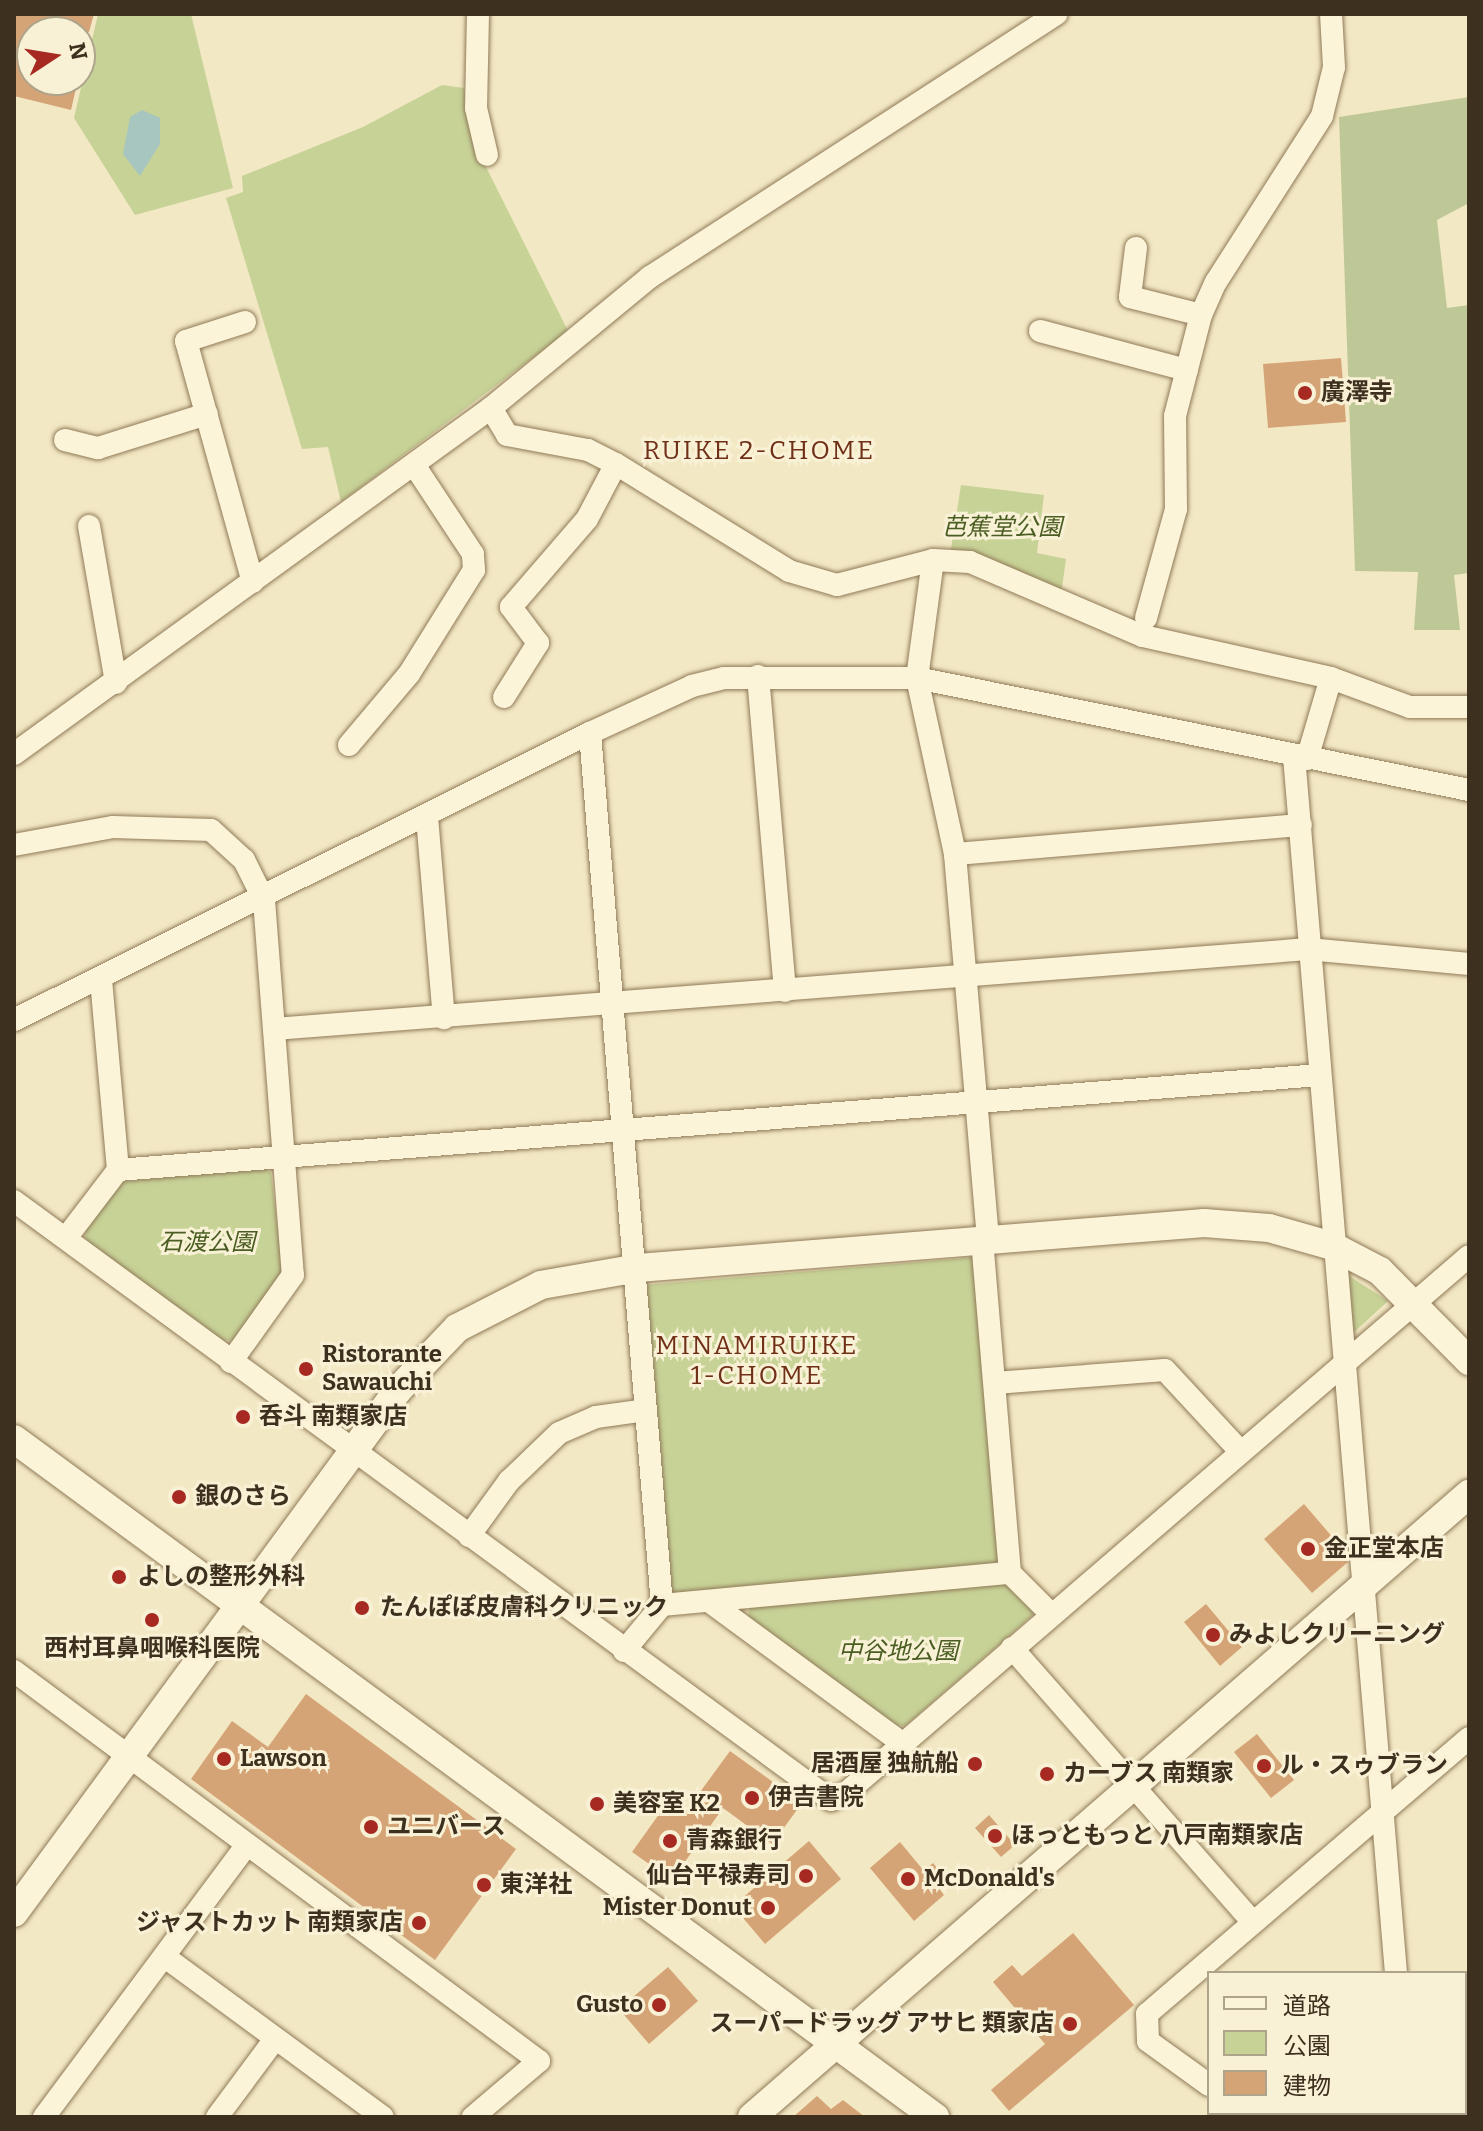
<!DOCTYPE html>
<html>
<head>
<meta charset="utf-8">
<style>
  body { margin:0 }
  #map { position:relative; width:1483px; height:2131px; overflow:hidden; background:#f3e8c4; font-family:Bitter,"Noto Sans JP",serif }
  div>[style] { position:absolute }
  .green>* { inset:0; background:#c7d297 }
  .cemetery>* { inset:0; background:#bec796 }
  .water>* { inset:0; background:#a7c6bf }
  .building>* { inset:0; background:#d5a476 }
  .roads { filter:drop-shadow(0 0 2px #907a58) drop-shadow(0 0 2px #907a58) }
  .minor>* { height:22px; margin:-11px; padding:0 11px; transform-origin:11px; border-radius:11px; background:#fcf4d9 }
  .tertiary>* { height:28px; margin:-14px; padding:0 14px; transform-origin:14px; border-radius:14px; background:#fcf4d9 }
  .dots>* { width:22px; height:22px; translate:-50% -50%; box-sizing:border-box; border:4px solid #f9f1d5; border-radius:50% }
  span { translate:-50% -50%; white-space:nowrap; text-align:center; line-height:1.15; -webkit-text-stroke:6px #f9f1d5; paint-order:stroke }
  .poi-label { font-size:24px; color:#3e301e; font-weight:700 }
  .left { translate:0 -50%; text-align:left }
  .right { translate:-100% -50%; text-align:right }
  .park-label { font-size:24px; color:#4a5d22; font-style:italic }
  .neighbourhood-label { font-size:26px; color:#703018; letter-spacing:2px }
  .frame { position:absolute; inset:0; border:16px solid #3e301e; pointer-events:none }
  .legend { position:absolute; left:1207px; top:1971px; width:260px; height:144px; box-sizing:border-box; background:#f9f1d5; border:2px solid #aea48c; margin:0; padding:10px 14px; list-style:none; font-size:24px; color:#3e301e }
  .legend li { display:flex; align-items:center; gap:16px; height:40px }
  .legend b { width:40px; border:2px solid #aea48c }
  .north { position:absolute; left:16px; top:16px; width:80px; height:80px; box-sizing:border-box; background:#f9f1d5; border:2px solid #aea48c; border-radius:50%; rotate:78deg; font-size:22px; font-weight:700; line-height:32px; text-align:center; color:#3e301e }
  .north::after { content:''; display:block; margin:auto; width:28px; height:36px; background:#a62922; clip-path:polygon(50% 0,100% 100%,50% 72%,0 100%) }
</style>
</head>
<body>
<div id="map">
  <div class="green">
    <div style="clip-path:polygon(98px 14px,191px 14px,233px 188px,135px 215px,74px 118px)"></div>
    <div style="clip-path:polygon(442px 85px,464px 88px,477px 149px,568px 331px,341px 502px,328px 447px,302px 449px,226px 198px,243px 192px,242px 176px,363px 127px)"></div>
    <div style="clip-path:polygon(961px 485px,1044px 495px,1037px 553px,1066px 559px,1061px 595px,950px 555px)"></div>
    <div style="clip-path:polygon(263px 1167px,271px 1173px,283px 1272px,234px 1340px,223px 1341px,86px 1240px,85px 1230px,121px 1182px)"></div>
    <div style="clip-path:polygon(978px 1257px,1001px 1568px,669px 1597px,645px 1285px)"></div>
    <div style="clip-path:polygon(1346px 1274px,1388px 1301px,1350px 1336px)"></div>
    <div style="clip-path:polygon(1007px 1583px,1034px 1607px,1032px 1616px,905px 1726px,894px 1725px,748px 1616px,750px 1604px)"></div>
  </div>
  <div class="cemetery">
    <div style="clip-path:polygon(1469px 97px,1469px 203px,1437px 220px,1447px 308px,1469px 305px,1469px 573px,1454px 575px,1460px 630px,1414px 630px,1418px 572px,1355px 571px,1339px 117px)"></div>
  </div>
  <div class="water">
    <div style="clip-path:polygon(142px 110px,160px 118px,160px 144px,140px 176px,123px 154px,130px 117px)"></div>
  </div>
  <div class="building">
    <div style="clip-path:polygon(14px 14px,94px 14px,89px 32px,32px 32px,32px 80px,78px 80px,71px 110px,14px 96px)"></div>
    <div style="clip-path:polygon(1341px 358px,1346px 422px,1268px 428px,1263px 364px)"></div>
    <div style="clip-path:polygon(1304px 1504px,1347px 1554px,1348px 1562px,1312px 1593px,1264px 1539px)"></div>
    <div style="clip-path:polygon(1206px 1604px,1242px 1647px,1220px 1666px,1184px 1622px)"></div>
    <div style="clip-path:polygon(306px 1694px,516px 1849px,435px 1960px,191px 1779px,232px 1721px,268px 1747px)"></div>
    <div style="clip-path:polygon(1257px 1734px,1294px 1780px,1271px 1798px,1234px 1752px)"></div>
    <div style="clip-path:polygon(730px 1751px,802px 1803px,772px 1844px,723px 1808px,672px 1880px,632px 1852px,667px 1803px,684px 1814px)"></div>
    <div style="clip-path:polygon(989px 1815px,1015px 1845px,1001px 1857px,975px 1828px)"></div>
    <div style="clip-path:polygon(809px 1841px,841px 1879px,765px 1944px,733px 1906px)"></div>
    <div style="clip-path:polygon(900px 1842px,924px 1871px,933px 1863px,943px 1875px,934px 1882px,944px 1895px,914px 1921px,870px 1868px)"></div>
    <div style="clip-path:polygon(1073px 1933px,1134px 2005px,1009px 2111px,991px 2090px,1045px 2044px,993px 1982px,1012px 1965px,1022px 1976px)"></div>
    <div style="clip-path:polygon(668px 1967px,698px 2001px,649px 2044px,619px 2009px)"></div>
    <div style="clip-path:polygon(817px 2096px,831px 2109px,843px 2100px,865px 2117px,793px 2117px)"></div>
  </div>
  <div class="roads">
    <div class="minor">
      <div style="left:478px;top:14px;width:94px;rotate:91.2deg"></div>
      <div style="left:476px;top:108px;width:48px;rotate:76.8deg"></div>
      <div style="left:1136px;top:248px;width:49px;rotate:97deg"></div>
      <div style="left:1130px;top:297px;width:73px;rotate:14.2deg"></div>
      <div style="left:245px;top:322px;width:62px;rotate:162.1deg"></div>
      <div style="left:186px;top:341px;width:250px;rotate:74.5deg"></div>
      <div style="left:1040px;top:331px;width:152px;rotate:14.9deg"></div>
      <div style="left:491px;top:408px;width:31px;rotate:59deg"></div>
      <div style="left:507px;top:435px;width:82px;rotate:10.5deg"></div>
      <div style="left:588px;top:450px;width:31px;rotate:27deg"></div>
      <div style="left:616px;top:464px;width:203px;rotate:31.7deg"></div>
      <div style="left:789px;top:571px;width:50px;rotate:16.3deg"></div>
      <div style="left:837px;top:585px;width:99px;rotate:-14.6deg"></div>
      <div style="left:933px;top:560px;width:37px;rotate:3deg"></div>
      <div style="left:970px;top:562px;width:188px;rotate:23.2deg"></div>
      <div style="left:1143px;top:636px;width:193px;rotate:12.6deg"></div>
      <div style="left:1331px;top:678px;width:84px;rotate:20.2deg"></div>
      <div style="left:1410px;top:707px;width:59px"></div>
      <div style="left:65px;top:440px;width:34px;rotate:14deg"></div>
      <div style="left:98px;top:448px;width:114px;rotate:-17.3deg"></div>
      <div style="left:89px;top:526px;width:159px;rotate:80.2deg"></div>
      <div style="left:933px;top:560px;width:119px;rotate:97.7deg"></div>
      <div style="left:917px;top:678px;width:180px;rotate:77.8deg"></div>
      <div style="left:955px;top:854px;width:386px;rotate:85.1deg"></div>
      <div style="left:1146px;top:618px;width:113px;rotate:-74.6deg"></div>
      <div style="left:1176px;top:509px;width:93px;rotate:-90.6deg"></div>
      <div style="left:1175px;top:416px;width:104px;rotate:-75.6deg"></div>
      <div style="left:1201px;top:315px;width:36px;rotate:-66deg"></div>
      <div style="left:1216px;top:282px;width:197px;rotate:-57.4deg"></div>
      <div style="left:1322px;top:116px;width:50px;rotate:-76.2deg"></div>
      <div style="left:1334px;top:67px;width:53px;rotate:-93.2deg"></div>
      <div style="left:758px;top:676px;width:316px;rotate:85.1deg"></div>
      <div style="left:504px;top:697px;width:64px;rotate:-57.8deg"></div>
      <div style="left:538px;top:643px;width:45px;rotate:-126.9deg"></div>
      <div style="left:511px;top:607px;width:116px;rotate:-49.2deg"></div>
      <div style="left:587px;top:519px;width:62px;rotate:-62.2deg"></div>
      <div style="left:590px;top:733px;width:875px;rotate:85.28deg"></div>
      <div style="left:662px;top:1605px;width:349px;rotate:-5.3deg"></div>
      <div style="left:1010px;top:1573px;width:334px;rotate:-94.8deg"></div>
      <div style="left:349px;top:745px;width:93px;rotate:-49.8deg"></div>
      <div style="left:409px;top:674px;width:123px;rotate:-58deg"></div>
      <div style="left:474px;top:570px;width:16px;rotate:-94deg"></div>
      <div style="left:473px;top:554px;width:107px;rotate:-123.5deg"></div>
      <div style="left:14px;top:754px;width:589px;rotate:-35.96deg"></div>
      <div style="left:491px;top:408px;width:206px;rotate:-39.5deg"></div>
      <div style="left:650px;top:277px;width:484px;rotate:-32.9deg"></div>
      <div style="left:1294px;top:756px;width:1221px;rotate:85.21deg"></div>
      <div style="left:1307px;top:759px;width:84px;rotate:-73.5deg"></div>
      <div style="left:427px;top:817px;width:202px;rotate:85.2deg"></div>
      <div style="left:14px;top:845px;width:101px;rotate:-10.3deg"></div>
      <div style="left:113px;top:827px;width:98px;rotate:1.8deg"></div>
      <div style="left:211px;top:830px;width:45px;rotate:42.3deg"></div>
      <div style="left:244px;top:860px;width:45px;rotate:63.4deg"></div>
      <div style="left:264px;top:900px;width:376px;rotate:85.6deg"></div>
      <div style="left:293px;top:1275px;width:107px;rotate:125.5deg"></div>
      <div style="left:955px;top:854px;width:347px;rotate:-4.8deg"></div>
      <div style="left:14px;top:1020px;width:644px;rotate:-26.49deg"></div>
      <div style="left:590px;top:733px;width:112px;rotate:-24.7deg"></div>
      <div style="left:692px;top:686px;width:33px;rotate:-14deg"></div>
      <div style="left:724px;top:678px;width:193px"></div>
      <div style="left:917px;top:678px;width:563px;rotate:11.47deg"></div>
      <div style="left:274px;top:1029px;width:1037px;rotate:-4.42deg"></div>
      <div style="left:1308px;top:949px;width:162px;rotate:5.3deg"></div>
      <div style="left:118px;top:1170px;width:1205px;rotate:-4.52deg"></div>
      <div style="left:14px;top:1201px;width:1013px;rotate:36.25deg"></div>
      <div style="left:831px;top:1800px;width:17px;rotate:-25deg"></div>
      <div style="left:846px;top:1793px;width:822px;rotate:-40.76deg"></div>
      <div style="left:66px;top:1238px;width:86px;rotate:-52.6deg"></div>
      <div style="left:118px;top:1170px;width:190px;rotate:-95.1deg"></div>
      <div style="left:995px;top:1383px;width:170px;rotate:-4.4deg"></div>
      <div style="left:1165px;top:1370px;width:109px;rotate:47.2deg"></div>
      <div style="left:469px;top:1536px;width:68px;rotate:-54deg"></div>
      <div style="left:509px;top:1481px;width:69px;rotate:-43.8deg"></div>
      <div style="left:559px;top:1433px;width:40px;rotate:-23.4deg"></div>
      <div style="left:596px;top:1417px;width:50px;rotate:-8deg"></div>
      <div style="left:1010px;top:1573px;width:58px;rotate:45deg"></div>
      <div style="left:710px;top:1602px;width:240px;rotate:36.3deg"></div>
      <div style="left:1012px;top:1648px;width:365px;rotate:48.7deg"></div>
      <div style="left:624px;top:1651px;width:60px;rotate:-50.4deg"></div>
      <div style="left:14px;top:1671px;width:654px;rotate:36.61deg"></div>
      <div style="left:539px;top:2061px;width:87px;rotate:139.7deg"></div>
      <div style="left:165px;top:1957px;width:270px;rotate:36.3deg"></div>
      <div style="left:1465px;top:2024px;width:4px;rotate:-14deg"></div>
      <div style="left:1209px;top:2085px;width:75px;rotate:-144.2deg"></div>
      <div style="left:1148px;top:2041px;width:27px;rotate:-92deg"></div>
      <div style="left:1147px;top:2014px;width:424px;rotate:-40.6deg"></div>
      <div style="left:1247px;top:2113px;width:6px;rotate:39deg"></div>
      <div style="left:1408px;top:2113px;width:4px;rotate:90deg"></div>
      <div style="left:44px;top:2117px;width:339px;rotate:-53.3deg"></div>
      <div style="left:217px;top:2117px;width:97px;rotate:-53.4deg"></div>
    </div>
    <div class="tertiary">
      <div style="left:14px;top:1439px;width:1144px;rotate:36.36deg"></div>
      <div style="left:14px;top:1913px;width:649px;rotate:-53.71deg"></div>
      <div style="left:398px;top:1390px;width:86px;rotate:-46.4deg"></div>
      <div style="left:457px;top:1328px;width:94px;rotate:-27.1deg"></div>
      <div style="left:541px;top:1285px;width:98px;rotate:-9.9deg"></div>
      <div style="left:638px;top:1268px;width:568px;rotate:-4.55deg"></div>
      <div style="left:1204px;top:1223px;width:65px;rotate:4.4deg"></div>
      <div style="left:1269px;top:1228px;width:66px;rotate:15.9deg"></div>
      <div style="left:1332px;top:1246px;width:54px;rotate:27.5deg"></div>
      <div style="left:1380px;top:1271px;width:127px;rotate:45.3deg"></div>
      <div style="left:752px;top:2117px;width:950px;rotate:-40.99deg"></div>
    </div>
  </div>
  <div class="dots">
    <div style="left:1305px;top:393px;background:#a62922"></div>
    <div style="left:306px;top:1369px;background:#a62922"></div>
    <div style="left:243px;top:1417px;background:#a62922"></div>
    <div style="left:179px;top:1497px;background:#a62922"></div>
    <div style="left:1308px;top:1549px;background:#a62922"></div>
    <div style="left:119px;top:1577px;background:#a62922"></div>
    <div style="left:362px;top:1608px;background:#a62922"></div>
    <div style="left:152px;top:1620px;background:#a62922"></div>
    <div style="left:1213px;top:1635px;background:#a62922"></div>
    <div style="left:224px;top:1759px;background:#a62922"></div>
    <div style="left:975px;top:1764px;background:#a62922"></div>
    <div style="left:1264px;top:1766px;background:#a62922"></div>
    <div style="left:1047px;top:1774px;background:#a62922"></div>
    <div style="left:752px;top:1798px;background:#a62922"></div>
    <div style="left:597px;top:1804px;background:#a62922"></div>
    <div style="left:371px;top:1827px;background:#a62922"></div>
    <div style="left:995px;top:1836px;background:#a62922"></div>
    <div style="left:670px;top:1841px;background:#a62922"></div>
    <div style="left:806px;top:1876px;background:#a62922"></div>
    <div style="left:908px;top:1879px;background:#a62922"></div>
    <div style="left:484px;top:1885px;background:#a62922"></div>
    <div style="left:768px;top:1908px;background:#a62922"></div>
    <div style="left:419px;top:1923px;background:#a62922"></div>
    <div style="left:659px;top:2005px;background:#a62922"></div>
    <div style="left:1070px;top:2024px;background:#a62922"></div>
  </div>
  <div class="poi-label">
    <span class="left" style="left:1321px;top:393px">廣澤寺</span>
    <span class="left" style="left:322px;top:1369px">Ristorante<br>Sawauchi</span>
    <span class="left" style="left:259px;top:1417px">呑斗 南類家店</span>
    <span class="left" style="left:195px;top:1497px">銀のさら</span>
    <span class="left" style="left:1324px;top:1549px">金正堂本店</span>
    <span class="left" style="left:137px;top:1577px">よしの整形外科</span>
    <span class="left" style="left:380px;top:1608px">たんぽぽ皮膚科クリニック</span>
    <span class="left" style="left:1229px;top:1635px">みよしクリーニング</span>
    <span style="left:152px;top:1649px">西村耳鼻咽喉科医院</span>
    <span class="left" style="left:240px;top:1759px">Lawson</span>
    <span class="right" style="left:959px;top:1764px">居酒屋 独航船</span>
    <span class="left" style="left:1280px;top:1766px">ル・スゥブラン</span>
    <span class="left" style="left:1063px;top:1774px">カーブス 南類家</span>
    <span class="left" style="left:768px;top:1798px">伊吉書院</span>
    <span class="left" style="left:613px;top:1804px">美容室 K2</span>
    <span class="left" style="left:387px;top:1827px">ユニバース</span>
    <span class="left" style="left:1011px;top:1836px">ほっともっと 八戸南類家店</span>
    <span class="left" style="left:686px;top:1841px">青森銀行</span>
    <span class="right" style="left:790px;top:1876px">仙台平禄寿司</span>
    <span class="left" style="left:924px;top:1879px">McDonald's</span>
    <span class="left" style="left:500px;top:1885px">東洋社</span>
    <span class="right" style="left:752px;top:1908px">Mister Donut</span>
    <span class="right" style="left:403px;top:1923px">ジャストカット 南類家店</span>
    <span class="right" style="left:643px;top:2005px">Gusto</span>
    <span class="right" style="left:1054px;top:2024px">スーパードラッグ アサヒ 類家店</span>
  </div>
  <div class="park-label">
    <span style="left:1002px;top:528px">芭蕉堂公園</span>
    <span style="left:207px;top:1243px">石渡公園</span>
    <span style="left:898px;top:1652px">中谷地公園</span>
  </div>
  <div class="neighbourhood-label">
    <span style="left:759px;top:451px">RUIKE 2-CHOME</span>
    <span style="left:757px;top:1361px">MINAMIRUIKE<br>1-CHOME</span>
  </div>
  <div class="frame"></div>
  <ul class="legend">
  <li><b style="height:10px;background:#fcf4d9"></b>道路</li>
  <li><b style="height:22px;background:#c7d297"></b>公園</li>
  <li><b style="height:22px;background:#d5a476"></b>建物</li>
  </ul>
  <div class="north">N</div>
</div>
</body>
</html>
